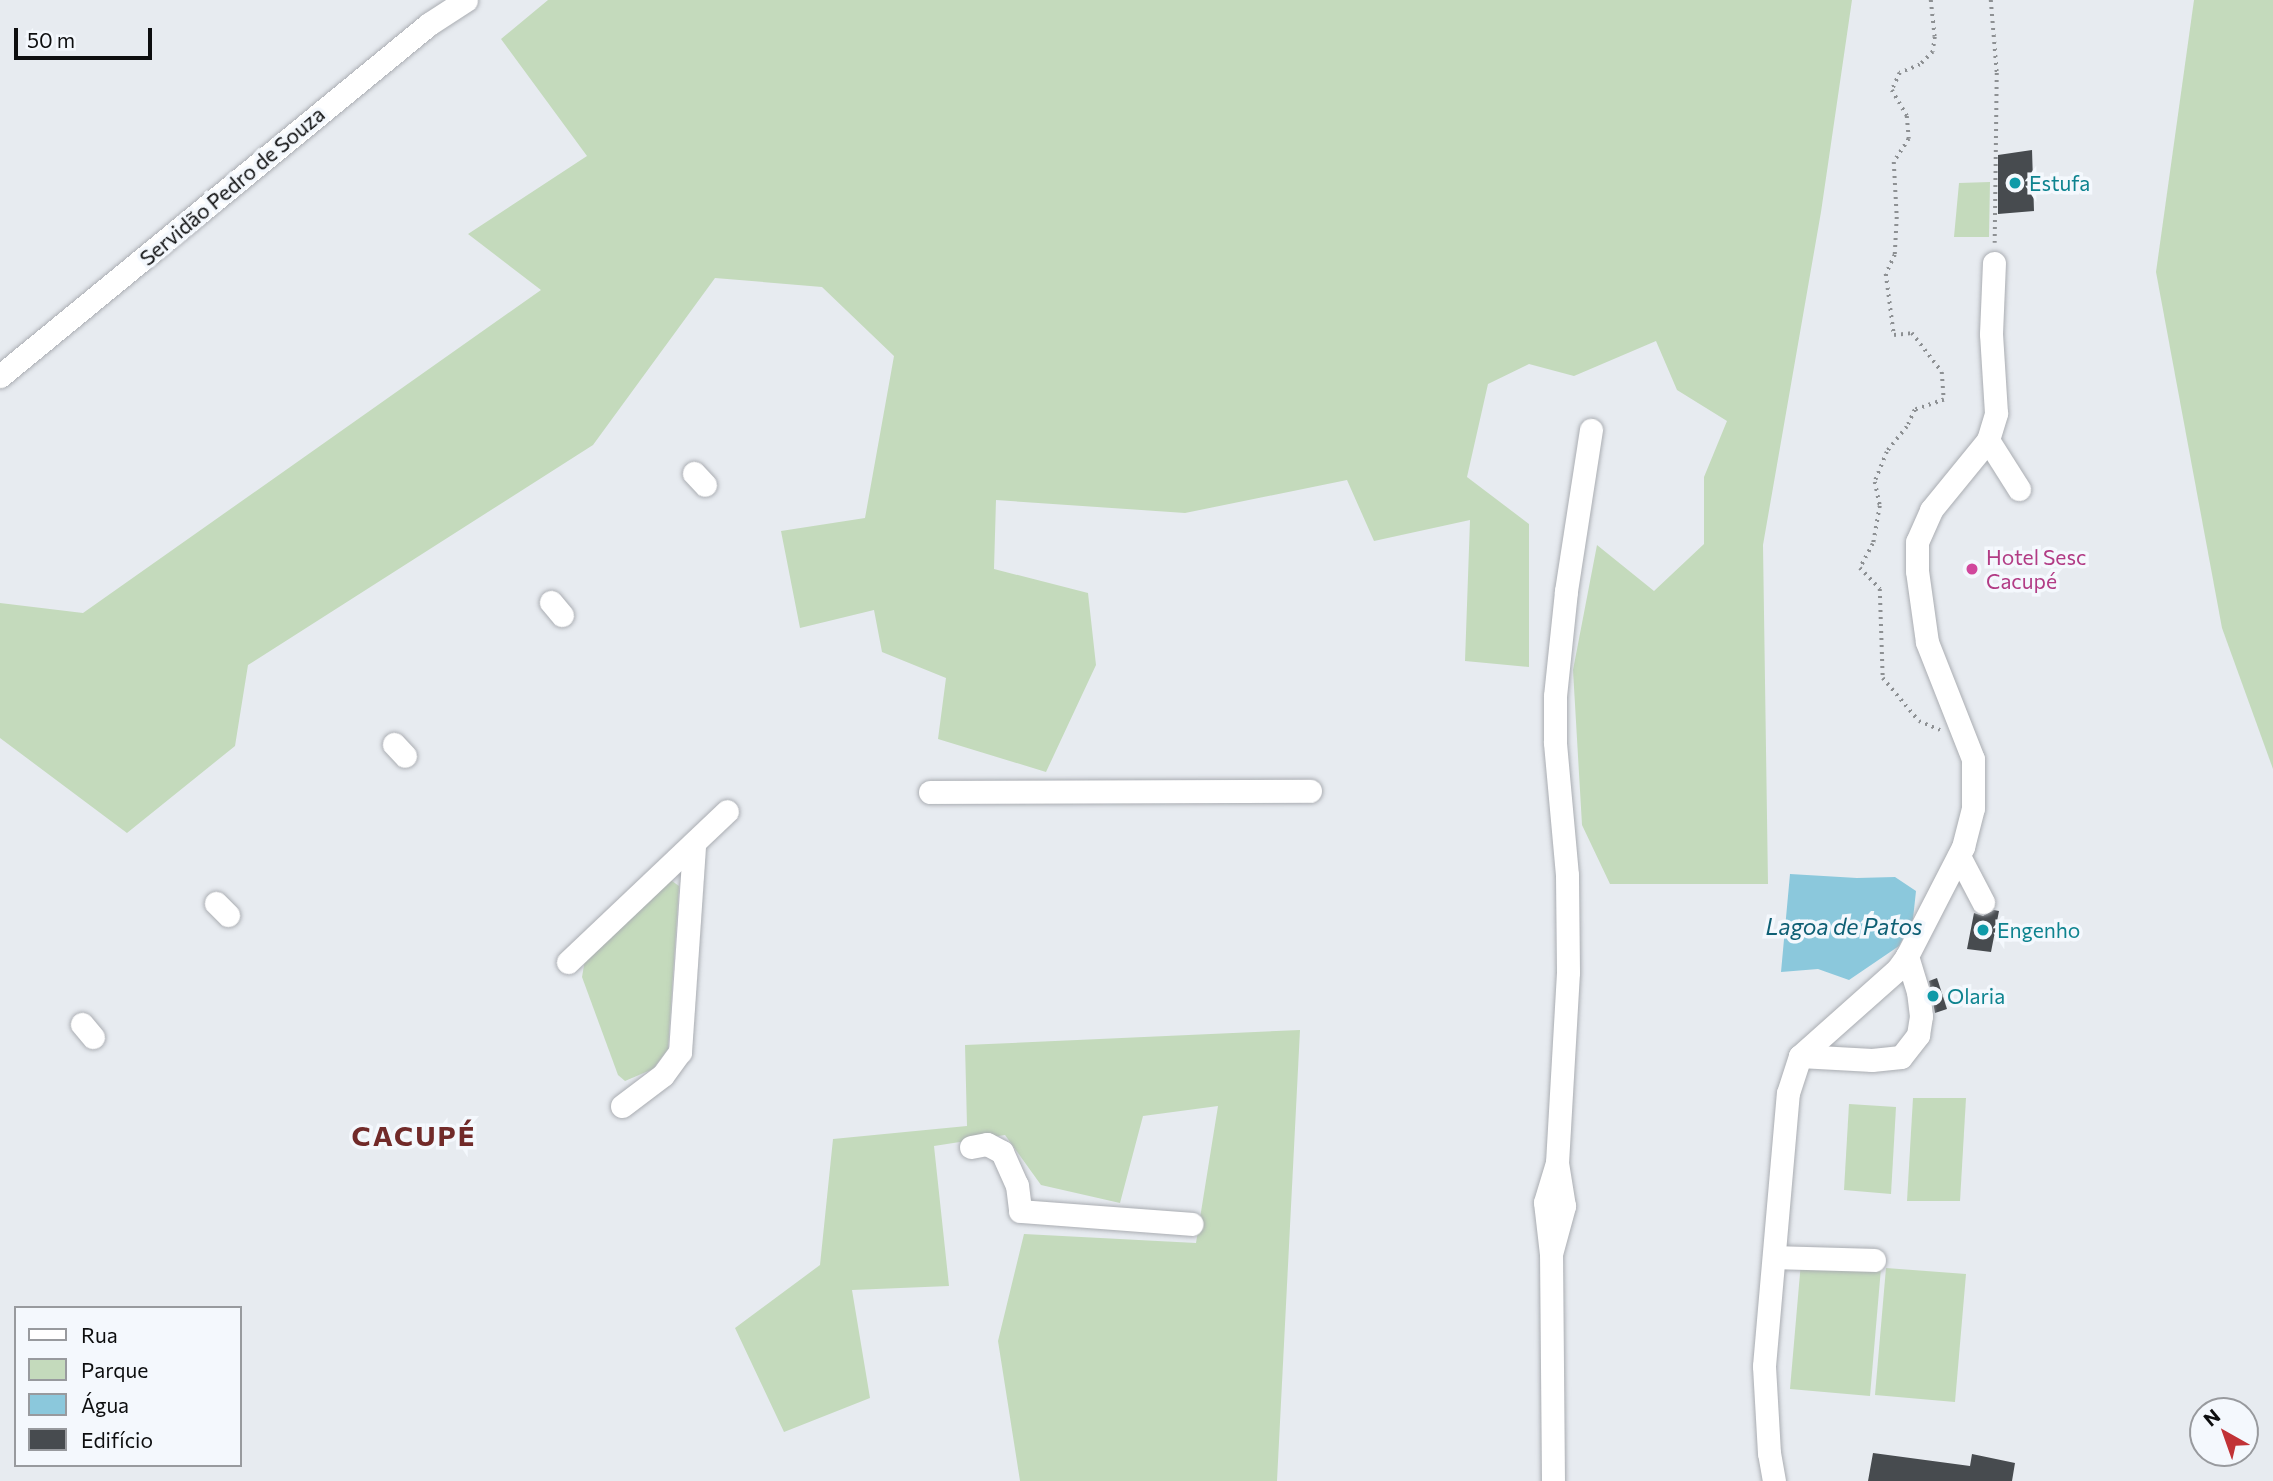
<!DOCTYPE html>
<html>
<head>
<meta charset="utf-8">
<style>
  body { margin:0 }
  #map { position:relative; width:2273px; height:1481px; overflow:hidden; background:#e7ebf0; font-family:Commissioner,sans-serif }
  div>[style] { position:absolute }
  .green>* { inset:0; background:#c4dabc }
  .water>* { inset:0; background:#8bc8dc }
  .building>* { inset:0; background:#474b4f }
  .path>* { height:3.5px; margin-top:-1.75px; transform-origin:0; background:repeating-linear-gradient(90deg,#8d9093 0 2px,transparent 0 7px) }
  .roads { filter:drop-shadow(0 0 2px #aaadb2) drop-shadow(0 0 2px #aaadb2) }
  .minor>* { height:23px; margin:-11.5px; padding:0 11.5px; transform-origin:11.5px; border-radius:11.5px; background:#fff }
  .dots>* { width:19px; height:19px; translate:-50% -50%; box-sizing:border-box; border:4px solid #f4f8fd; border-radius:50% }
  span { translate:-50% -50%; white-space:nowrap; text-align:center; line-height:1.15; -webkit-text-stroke:7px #f4f8fd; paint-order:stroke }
  .culture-label { font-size:21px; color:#0d838f }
  .left { translate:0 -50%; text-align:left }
  .street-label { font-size:21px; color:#0d0e0f }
  .hotel-label { font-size:21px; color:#b23c85 }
  .water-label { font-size:23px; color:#0e5f74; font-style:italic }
  .district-label { font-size:28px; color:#712a29; font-weight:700; letter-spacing:2px }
  .legend { position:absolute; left:14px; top:1306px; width:228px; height:161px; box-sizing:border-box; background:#f4f8fd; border:2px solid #989a9e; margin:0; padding:9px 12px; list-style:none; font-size:21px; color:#0d0e0f }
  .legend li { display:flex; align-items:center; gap:14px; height:35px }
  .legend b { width:35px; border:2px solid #989a9e }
  .north { position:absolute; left:2189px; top:1397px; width:70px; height:70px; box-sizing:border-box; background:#f4f8fd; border:2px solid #989a9e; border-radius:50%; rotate:320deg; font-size:19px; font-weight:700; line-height:28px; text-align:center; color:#0d0e0f }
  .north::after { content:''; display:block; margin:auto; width:24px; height:32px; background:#c13236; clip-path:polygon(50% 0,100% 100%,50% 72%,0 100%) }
  .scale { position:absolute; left:14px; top:28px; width:138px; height:32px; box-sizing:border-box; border:4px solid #0d0e0f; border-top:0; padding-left:9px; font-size:21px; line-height:24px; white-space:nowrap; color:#0d0e0f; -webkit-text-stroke:5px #f4f8fd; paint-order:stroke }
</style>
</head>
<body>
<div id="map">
  <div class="green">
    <div style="clip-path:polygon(548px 0,1852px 0,1821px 212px,1763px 545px,1768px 884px,1610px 884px,1582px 825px,1573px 670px,1597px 545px,1654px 591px,1704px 544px,1704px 477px,1727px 421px,1677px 390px,1656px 341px,1574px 376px,1529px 364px,1488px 384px,1467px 477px,1529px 524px,1529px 667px,1465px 661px,1470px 520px,1374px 541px,1347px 480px,1185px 513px,996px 500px,994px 569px,1088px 593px,1096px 665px,1046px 772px,938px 739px,946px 678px,882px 652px,874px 610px,800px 628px,781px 531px,865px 518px,894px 356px,822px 287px,715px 278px,593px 445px,248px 665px,235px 746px,127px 833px,0 738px,0 603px,83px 613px,541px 290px,468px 234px,587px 156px,501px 39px)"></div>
    <div style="clip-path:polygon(2194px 0,2273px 0,2273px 769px,2222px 628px,2156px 272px)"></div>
    <div style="clip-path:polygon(1990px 182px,1989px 237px,1954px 237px,1959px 183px)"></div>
    <div style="clip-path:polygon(665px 881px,672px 881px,679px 886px,668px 1049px,653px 1069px,625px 1081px,618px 1075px,582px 977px,586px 954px)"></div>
    <div style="clip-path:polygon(1300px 1030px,1277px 1481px,1020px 1481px,998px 1341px,1024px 1234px,1196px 1243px,1218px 1106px,1143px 1116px,1120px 1203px,1041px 1185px,1005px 1135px,934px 1146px,949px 1286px,852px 1290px,870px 1398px,784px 1432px,735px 1328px,820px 1265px,833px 1139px,967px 1126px,965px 1045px)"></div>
    <div style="clip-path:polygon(1913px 1098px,1966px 1098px,1960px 1201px,1907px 1201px)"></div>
    <div style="clip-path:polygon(1849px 1104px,1896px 1107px,1891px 1194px,1844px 1190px)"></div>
    <div style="clip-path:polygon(1801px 1262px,1881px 1268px,1870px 1396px,1790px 1389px)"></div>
    <div style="clip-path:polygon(1886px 1268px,1966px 1274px,1955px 1402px,1875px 1395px)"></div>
  </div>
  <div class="water">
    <div style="clip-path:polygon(1790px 874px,1857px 878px,1895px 877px,1916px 891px,1913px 919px,1899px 946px,1849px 980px,1818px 969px,1781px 972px)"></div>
  </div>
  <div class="building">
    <div style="clip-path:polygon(2032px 150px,2034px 211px,1998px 214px,1998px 155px)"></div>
    <div style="clip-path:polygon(1994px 910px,1999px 911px,1991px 952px,1967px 949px,1974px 913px,1983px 916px)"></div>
    <div style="clip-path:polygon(1937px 978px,1947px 1009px,1935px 1013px,1929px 981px)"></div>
    <div style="clip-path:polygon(1873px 1453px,1970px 1466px,1972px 1454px,2015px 1463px,2012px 1481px,1868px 1481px)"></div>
  </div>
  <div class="path">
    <div style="left:1931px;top:0;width:37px;rotate:84deg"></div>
    <div style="left:1935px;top:37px;width:15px;rotate:98deg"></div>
    <div style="left:1933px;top:52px;width:18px;rotate:135deg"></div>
    <div style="left:1920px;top:65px;width:22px;rotate:158deg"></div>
    <div style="left:1900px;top:73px;width:19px;rotate:115deg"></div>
    <div style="left:1892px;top:90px;width:30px;rotate:60deg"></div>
    <div style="left:1907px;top:116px;width:23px;rotate:85deg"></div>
    <div style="left:1909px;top:139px;width:27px;rotate:123deg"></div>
    <div style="left:1894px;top:162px;width:55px;rotate:86.9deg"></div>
    <div style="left:1897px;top:217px;width:38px;rotate:93deg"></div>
    <div style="left:1895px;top:255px;width:21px;rotate:115deg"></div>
    <div style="left:1886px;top:274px;width:62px;rotate:82.5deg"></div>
    <div style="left:1894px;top:335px;width:18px;rotate:-6deg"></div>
    <div style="left:1912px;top:333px;width:49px;rotate:52.4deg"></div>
    <div style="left:1942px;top:372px;width:28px;rotate:86deg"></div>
    <div style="left:1944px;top:400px;width:31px;rotate:161deg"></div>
    <div style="left:1915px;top:410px;width:19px;rotate:115deg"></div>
    <div style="left:1907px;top:427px;width:32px;rotate:129deg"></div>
    <div style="left:1887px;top:452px;width:32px;rotate:112deg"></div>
    <div style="left:1875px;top:482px;width:25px;rotate:78deg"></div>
    <div style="left:1880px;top:506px;width:39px;rotate:100deg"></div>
    <div style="left:1873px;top:544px;width:27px;rotate:118deg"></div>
    <div style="left:1860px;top:568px;width:29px;rotate:46deg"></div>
    <div style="left:1880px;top:589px;width:89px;rotate:88.1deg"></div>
    <div style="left:1883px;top:678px;width:56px;rotate:50.1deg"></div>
    <div style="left:1919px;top:721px;width:23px;rotate:23deg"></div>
    <div style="left:1991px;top:0;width:73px;rotate:85.3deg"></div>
    <div style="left:1997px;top:73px;width:170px;rotate:90.7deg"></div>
  </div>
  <div class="roads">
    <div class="minor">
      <div style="left:0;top:376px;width:555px;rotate:-39.37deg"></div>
      <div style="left:429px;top:24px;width:44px;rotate:-33deg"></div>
      <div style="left:1988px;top:440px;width:58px;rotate:57.7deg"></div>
      <div style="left:694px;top:473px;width:16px;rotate:47deg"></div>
      <div style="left:551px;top:602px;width:17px;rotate:50deg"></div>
      <div style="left:394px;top:744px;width:16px;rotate:47deg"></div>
      <div style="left:930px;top:792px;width:380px;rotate:-0.2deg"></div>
      <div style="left:1959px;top:856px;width:52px;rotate:62.4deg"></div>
      <div style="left:216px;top:903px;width:17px;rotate:45deg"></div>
      <div style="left:568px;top:962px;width:219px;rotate:-43.5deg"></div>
      <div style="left:82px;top:1024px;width:17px;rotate:50deg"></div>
      <div style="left:1800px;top:1056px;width:72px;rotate:3.2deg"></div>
      <div style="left:1872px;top:1060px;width:29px;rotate:-6deg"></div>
      <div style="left:1901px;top:1057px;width:28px;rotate:-52deg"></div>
      <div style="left:1918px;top:1035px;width:19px;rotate:-81deg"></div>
      <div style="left:1921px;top:1016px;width:24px;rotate:-97deg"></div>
      <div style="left:1918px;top:992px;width:38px;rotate:-107deg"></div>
      <div style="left:622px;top:1106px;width:51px;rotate:-37.1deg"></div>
      <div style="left:663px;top:1075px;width:29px;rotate:-54deg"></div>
      <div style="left:680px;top:1052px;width:208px;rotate:-86.1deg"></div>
      <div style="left:971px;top:1147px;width:16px;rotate:-11deg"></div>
      <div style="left:987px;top:1144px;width:17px;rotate:28deg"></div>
      <div style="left:1002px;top:1152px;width:36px;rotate:66deg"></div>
      <div style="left:1017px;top:1185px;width:26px;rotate:83deg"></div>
      <div style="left:1020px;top:1211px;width:172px;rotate:4.3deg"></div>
      <div style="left:1551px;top:1254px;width:50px;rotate:-74.8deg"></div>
      <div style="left:1564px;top:1206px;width:44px;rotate:-99.2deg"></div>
      <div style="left:1557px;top:1163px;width:191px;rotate:-86.7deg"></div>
      <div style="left:1568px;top:972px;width:97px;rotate:-90.6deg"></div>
      <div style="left:1567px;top:875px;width:134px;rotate:-95.2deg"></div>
      <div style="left:1555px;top:742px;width:46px;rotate:-90deg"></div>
      <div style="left:1555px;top:696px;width:106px;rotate:-84deg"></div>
      <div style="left:1566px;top:591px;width:163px;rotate:-81.2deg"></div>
      <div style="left:1774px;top:1257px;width:100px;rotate:1.7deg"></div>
      <div style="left:1553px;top:1481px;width:227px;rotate:-90.5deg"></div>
      <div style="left:1551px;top:1254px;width:52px;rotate:-96.6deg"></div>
      <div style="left:1545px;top:1202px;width:39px;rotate:-73deg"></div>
      <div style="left:1774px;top:1481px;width:28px;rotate:-100deg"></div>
      <div style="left:1769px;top:1453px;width:87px;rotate:-93.3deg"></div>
      <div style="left:1764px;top:1366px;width:274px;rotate:-85deg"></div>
      <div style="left:1788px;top:1093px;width:39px;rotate:-72deg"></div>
      <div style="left:1800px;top:1056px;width:130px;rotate:-41.6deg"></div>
      <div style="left:1897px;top:970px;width:17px;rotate:-54deg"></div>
      <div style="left:1907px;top:956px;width:123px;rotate:-62.8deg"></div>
      <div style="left:1963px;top:847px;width:40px;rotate:-75.6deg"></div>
      <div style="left:1973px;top:808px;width:49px;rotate:-90deg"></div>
      <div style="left:1973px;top:759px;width:126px;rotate:-111.5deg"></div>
      <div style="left:1927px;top:642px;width:72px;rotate:-98deg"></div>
      <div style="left:1917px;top:571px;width:29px;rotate:-90deg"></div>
      <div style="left:1917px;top:542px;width:35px;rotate:-66deg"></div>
      <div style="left:1931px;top:510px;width:90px;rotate:-50.8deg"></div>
      <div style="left:1988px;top:440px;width:28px;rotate:-73deg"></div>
      <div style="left:1996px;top:413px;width:79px;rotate:-93.6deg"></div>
      <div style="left:1991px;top:334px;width:71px;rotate:-87.6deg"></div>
    </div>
  </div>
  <div class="dots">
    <div style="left:2015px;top:183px;background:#0f9aa8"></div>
    <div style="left:1972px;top:569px;background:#d1479c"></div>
    <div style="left:1983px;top:930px;background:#0f9aa8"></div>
    <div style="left:1933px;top:996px;background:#0f9aa8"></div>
  </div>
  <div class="culture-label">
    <span class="left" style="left:2029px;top:183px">Estufa</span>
    <span class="left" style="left:1997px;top:930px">Engenho</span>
    <span class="left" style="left:1947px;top:996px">Olaria</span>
  </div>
  <div class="street-label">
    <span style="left:232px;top:186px;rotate:-40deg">Servidão Pedro de Souza</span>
  </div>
  <div class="hotel-label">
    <span class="left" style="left:1986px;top:569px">Hotel Sesc<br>Cacupé</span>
  </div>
  <div class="water-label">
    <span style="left:1844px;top:926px">Lagoa de Patos</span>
  </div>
  <div class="district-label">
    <span style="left:414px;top:1135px">CACUPÉ</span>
  </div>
  <ul class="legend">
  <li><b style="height:9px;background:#fff"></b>Rua</li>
  <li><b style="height:19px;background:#c4dabc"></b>Parque</li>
  <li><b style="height:19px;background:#8bc8dc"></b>Água</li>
  <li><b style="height:19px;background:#474b4f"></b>Edifício</li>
  </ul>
  <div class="north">N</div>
  <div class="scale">50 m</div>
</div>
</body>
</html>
